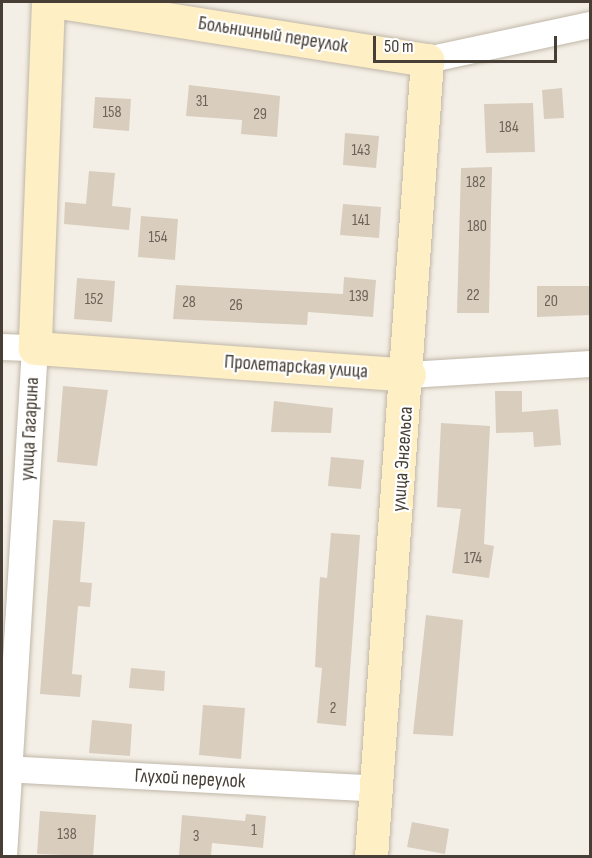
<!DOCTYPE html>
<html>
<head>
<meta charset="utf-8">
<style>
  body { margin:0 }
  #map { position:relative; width:592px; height:858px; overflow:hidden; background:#f4efe6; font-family:"Sofia Sans Condensed",sans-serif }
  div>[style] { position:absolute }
  .building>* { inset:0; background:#d9cdbe }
  .roads { filter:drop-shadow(0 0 2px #c0b7a8) drop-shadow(0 0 2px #c0b7a8) }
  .minor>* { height:26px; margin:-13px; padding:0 13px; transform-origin:13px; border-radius:13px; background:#fff }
  .secondary>* { height:33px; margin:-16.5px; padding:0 16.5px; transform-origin:16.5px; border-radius:16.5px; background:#ffefc5 }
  span { translate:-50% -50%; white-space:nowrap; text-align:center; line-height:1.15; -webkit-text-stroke:4.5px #fff; paint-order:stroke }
  .number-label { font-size:16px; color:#6c6257 }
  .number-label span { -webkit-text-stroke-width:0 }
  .street-label { font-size:20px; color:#473f35 }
  .frame { position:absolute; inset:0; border:3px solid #473f35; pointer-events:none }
  .scale { position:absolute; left:373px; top:36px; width:184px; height:27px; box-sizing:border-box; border:3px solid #473f35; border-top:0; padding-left:8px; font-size:18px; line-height:21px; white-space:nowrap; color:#473f35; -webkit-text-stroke:4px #fff; paint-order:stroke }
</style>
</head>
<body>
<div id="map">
  <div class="building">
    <div style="clip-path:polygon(189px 85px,280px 96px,277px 137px,241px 134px,242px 120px,186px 116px)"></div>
    <div style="clip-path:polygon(562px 88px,564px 118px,544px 119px,542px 90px)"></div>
    <div style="clip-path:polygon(95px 97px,131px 99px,129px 131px,93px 128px)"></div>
    <div style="clip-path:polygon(533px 103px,535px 152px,486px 153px,484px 104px)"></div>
    <div style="clip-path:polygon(345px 133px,379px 136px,376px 168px,343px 165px)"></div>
    <div style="clip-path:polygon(492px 167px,489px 313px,457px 313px,461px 168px)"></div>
    <div style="clip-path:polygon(89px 171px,115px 173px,112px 206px,131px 208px,129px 230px,64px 224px,65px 202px,86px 204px)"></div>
    <div style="clip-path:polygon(343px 204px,381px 207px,379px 238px,340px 235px)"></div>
    <div style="clip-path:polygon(141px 216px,178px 219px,175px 260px,138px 257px)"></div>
    <div style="clip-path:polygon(344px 277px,376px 280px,373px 317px,308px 312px,307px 325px,173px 319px,176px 285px,343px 294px)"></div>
    <div style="clip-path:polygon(77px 278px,115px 281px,112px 322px,74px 319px)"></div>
    <div style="clip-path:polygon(537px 286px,591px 286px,591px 315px,537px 317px)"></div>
    <div style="clip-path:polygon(63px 386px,108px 390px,97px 466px,57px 462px)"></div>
    <div style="clip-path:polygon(495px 391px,522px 391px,522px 412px,558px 409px,561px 445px,534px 447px,533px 432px,496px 433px)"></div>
    <div style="clip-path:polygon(274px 401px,333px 408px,331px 433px,271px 432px)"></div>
    <div style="clip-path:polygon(441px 423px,490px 426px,484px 544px,494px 546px,489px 578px,452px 573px,461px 509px,437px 507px)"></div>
    <div style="clip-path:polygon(331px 457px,364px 460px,361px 489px,328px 486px)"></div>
    <div style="clip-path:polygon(53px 520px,85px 522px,80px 582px,92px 583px,90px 607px,78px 606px,72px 674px,82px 675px,80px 697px,40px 694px)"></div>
    <div style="clip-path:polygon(331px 533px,360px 535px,346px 726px,317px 723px,322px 668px,315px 667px,318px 607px,320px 577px,327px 578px)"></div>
    <div style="clip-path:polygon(426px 615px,463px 620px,453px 736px,413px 734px)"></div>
    <div style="clip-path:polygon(131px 668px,165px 671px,164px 691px,129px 688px)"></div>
    <div style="clip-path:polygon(203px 705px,245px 708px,241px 759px,199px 755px)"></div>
    <div style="clip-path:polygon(92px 720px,132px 724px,130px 756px,89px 753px)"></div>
    <div style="clip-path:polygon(40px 811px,96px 815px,93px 856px,37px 854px)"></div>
    <div style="clip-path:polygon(246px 814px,266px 816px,263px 848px,212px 843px,211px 856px,179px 856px,182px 815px,245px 821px)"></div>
    <div style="clip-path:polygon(412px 822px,449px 829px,445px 854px,407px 847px)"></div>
  </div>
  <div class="roads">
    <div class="minor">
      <div style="left:427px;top:60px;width:167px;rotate:-12.1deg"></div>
      <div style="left:2px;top:347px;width:33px;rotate:2deg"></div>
      <div style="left:35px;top:348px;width:509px;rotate:93.49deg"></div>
      <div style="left:409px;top:375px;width:181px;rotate:-3.5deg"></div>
      <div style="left:2px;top:769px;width:378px;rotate:3deg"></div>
    </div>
    <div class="secondary">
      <div style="left:48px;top:2px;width:346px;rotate:92.2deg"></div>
      <div style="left:35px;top:348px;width:375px;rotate:4.1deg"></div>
      <div style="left:60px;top:2px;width:372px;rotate:9deg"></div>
      <div style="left:427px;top:60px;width:798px;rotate:94.02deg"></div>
    </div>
  </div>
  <div class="number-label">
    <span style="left:202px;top:102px">31</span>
    <span style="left:112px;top:113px">158</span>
    <span style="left:260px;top:115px">29</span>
    <span style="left:509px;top:128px">184</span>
    <span style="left:361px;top:151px">143</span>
    <span style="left:476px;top:183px">182</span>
    <span style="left:361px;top:221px">141</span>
    <span style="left:477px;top:227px">180</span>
    <span style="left:158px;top:238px">154</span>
    <span style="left:473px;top:296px">22</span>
    <span style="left:359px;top:297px">139</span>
    <span style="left:94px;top:300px">152</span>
    <span style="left:551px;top:302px">20</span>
    <span style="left:189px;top:303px">28</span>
    <span style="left:236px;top:306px">26</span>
    <span style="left:473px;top:559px">174</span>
    <span style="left:333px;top:709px">2</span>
    <span style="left:254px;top:831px">1</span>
    <span style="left:67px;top:835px">138</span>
    <span style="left:196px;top:837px">3</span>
  </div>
  <div class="street-label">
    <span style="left:273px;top:35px;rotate:9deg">Больничный переулок</span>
    <span style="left:296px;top:367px;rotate:4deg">Пролетарская улица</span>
    <span style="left:30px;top:429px;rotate:-87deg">улица Гагарина</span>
    <span style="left:403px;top:459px;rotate:-86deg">улица Энгельса</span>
    <span style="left:190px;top:779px;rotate:3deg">Глухой переулок</span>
  </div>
  <div class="frame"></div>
  <div class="scale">50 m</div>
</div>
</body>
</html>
